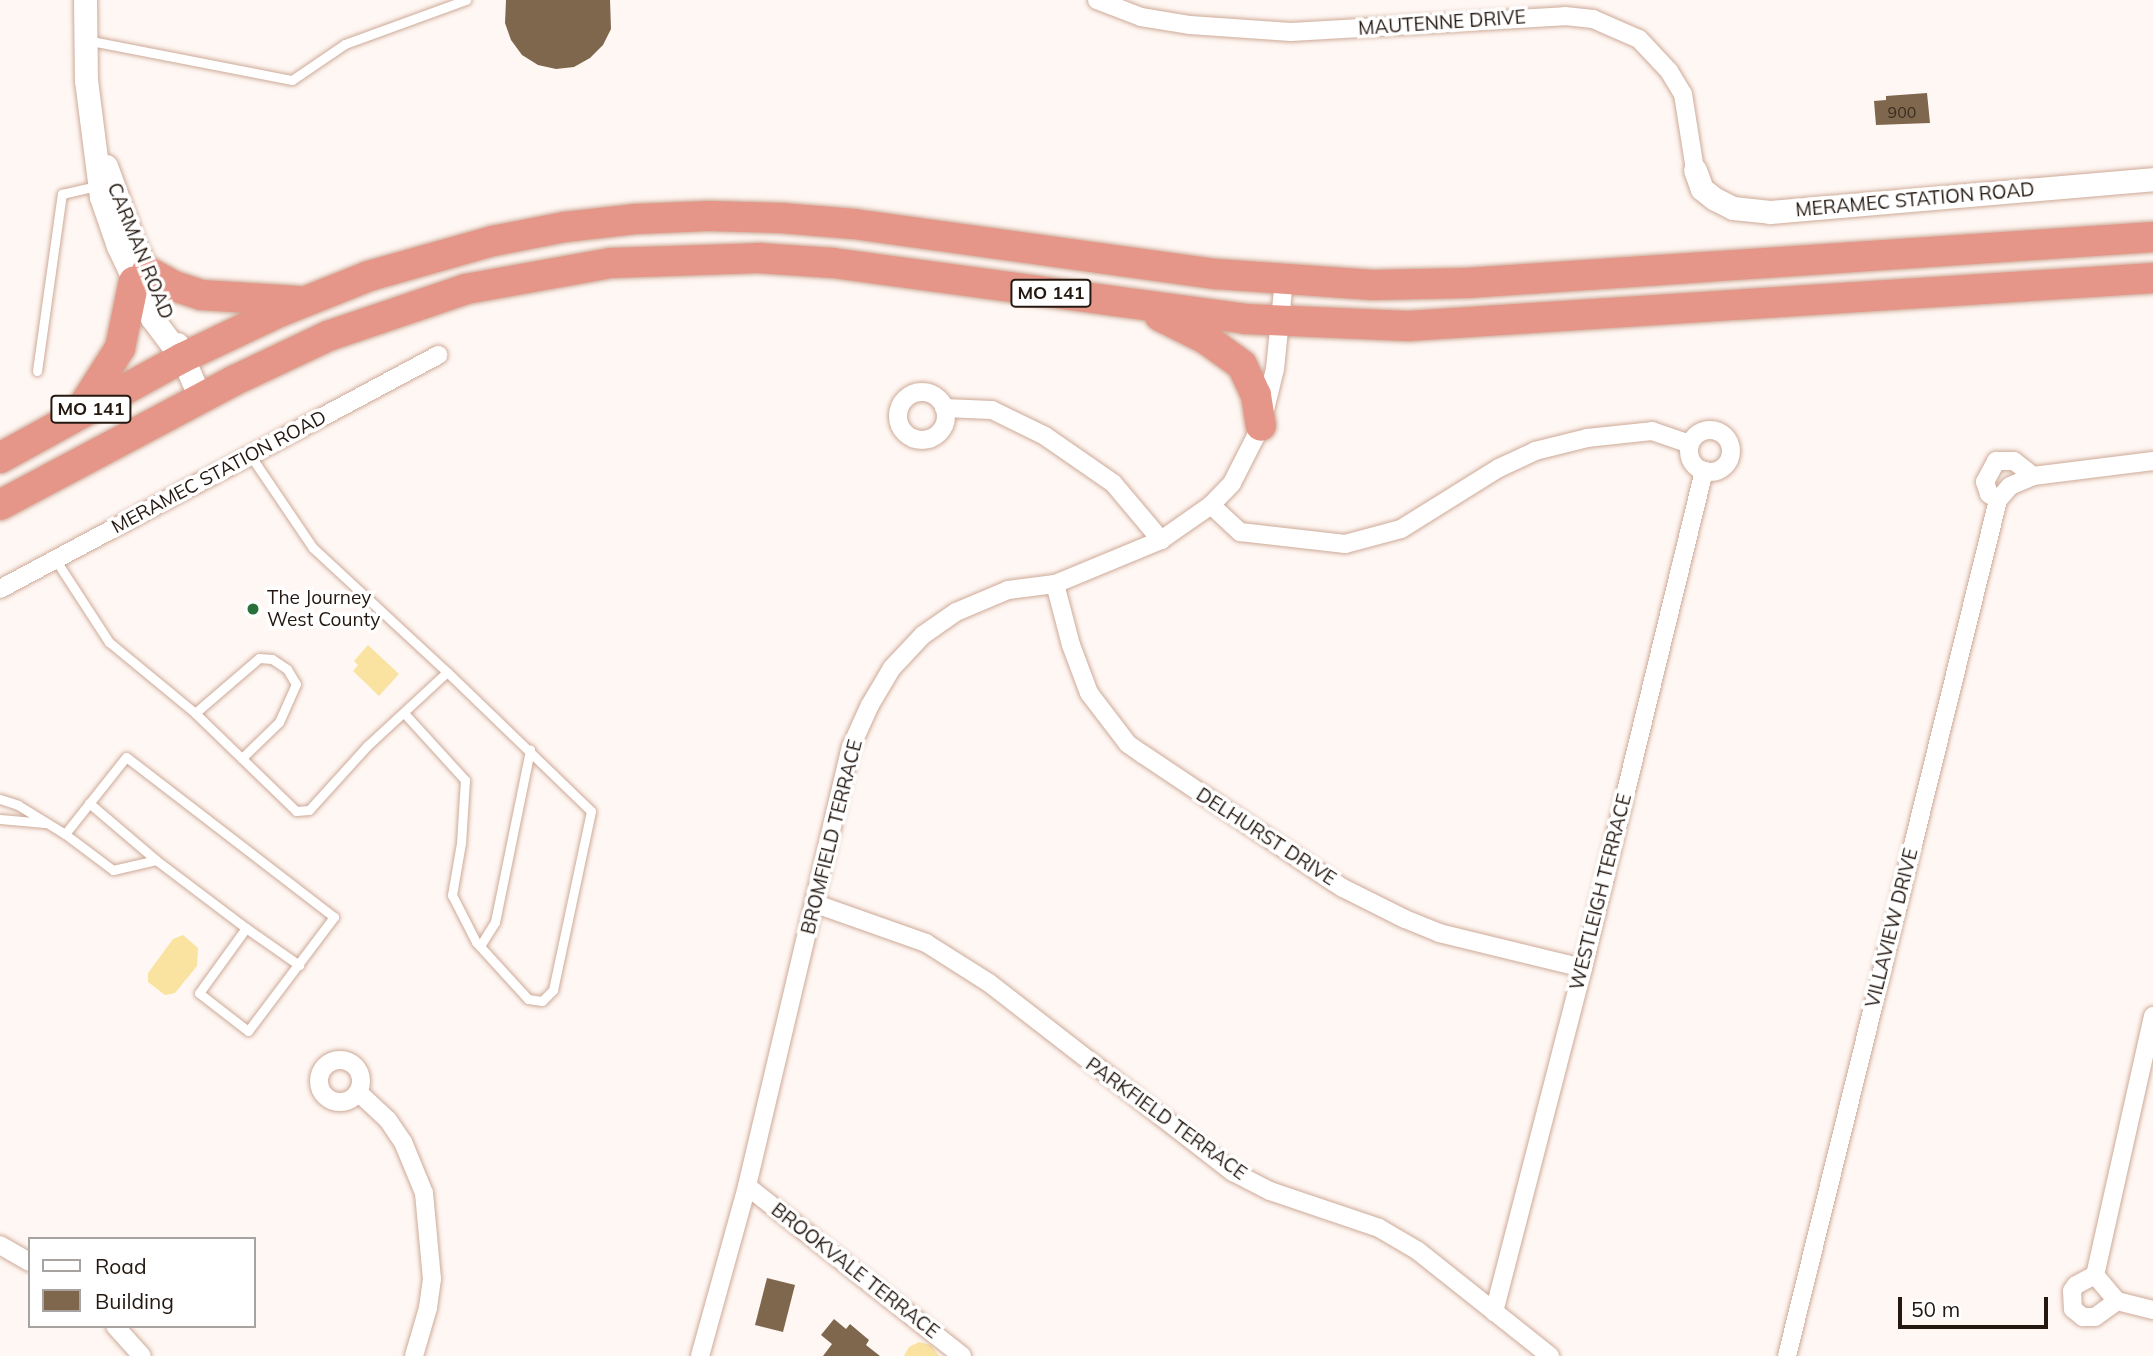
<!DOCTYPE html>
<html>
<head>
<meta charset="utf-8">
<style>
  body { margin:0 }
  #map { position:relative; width:2153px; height:1356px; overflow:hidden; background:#fff7f3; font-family:Mulish,sans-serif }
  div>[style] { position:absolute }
  .green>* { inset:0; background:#fae3a1 }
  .building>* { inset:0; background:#7e674d }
  .roads { filter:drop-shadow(0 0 2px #cdaa98) drop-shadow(0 0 2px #cdaa98) }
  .service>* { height:9px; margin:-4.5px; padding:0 4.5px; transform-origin:4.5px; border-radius:4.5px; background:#fff }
  .minor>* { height:18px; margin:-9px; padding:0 9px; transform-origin:9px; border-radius:9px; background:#fff }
  .minor>.ring { margin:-9px; padding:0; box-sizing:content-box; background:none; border:18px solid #fff; border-radius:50% }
  .tertiary>* { height:23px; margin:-11.5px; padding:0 11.5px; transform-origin:11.5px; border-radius:11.5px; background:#fff }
  .trunk>* { height:30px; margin:-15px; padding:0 15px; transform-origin:15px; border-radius:15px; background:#e69688 }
  .dots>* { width:19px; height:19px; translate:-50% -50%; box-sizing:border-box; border:4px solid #fff; border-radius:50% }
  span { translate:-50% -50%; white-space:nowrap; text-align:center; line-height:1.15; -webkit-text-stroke:7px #fff; paint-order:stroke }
  .number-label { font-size:16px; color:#3a2c20 }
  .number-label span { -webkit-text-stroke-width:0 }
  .shield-label span { padding:2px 5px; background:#fff; border:2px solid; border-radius:5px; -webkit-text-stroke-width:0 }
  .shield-label { font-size:18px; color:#241811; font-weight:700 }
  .street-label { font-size:19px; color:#241811 }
  .poi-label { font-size:19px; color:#241811 }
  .left { translate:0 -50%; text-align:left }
  .legend { position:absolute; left:28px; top:1237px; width:228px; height:91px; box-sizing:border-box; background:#fff; border:2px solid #a7a3a0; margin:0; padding:9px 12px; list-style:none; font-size:21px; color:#241811 }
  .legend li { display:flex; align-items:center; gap:14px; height:35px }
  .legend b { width:35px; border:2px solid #a7a3a0 }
  .scale { position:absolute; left:1898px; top:1297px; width:150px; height:32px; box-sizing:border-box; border:4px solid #241811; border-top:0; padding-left:9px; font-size:21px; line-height:24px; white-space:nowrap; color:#241811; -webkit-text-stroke:5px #fff; paint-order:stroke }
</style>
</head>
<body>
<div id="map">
  <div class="green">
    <div style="clip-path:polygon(368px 645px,399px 674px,379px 696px,353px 671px,358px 665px,354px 661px)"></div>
    <div style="clip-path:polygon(183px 935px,198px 948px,197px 966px,175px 993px,165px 995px,148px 982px,148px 973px,173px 939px)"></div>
    <div style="clip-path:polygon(919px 1342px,931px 1345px,939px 1356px,904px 1356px,909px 1347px)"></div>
  </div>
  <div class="building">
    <div style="clip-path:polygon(506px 0,610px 0,611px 29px,603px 45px,590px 58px,574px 67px,556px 69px,538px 65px,522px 55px,511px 40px,505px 23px)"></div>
    <div style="clip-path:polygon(1927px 93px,1930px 123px,1876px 125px,1874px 101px,1886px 100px,1886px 96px)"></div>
    <div style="clip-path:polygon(767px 1278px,795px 1285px,783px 1332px,755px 1325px)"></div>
    <div style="clip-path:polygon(834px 1319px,846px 1329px,850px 1324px,869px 1340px,866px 1345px,880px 1356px,823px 1356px,832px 1344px,821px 1335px)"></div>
  </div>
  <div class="roads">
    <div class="service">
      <div style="left:86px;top:40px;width:210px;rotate:11deg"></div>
      <div style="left:292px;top:80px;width:64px;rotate:-34.2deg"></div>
      <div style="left:345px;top:44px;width:129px;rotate:-20deg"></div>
      <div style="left:37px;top:371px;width:179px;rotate:-82deg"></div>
      <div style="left:62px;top:194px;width:36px;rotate:-13deg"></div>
      <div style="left:55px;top:559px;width:99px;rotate:57deg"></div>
      <div style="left:109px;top:642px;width:112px;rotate:39.5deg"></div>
      <div style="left:195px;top:713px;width:141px;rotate:44.1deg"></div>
      <div style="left:296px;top:811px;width:13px;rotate:-4deg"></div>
      <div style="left:309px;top:810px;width:86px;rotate:-47.8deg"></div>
      <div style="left:367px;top:746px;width:109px;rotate:-42.8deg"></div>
      <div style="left:447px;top:672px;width:183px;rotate:-137.2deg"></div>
      <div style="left:313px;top:548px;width:112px;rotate:-124.1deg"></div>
      <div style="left:195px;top:713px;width:84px;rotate:-40.7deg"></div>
      <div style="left:259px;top:658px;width:13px;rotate:4deg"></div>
      <div style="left:272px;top:659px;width:18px;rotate:34deg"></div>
      <div style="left:287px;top:669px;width:17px;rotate:59deg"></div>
      <div style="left:296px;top:684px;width:42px;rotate:114.1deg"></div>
      <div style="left:279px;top:722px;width:52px;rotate:135.8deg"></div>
      <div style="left:404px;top:713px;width:91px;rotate:47.7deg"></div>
      <div style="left:465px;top:780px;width:63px;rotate:93.6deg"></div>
      <div style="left:461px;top:843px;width:53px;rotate:99.8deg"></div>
      <div style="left:452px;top:895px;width:53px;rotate:62.9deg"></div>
      <div style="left:476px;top:942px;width:77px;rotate:47.6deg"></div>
      <div style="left:528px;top:999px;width:14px;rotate:8deg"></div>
      <div style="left:542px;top:1001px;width:16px;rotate:-45deg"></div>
      <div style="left:553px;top:990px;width:183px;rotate:-78deg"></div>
      <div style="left:591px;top:811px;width:200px;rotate:-136deg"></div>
      <div style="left:0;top:799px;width:19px;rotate:18deg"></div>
      <div style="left:18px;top:805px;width:55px;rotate:31.7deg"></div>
      <div style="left:65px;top:834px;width:60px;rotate:36.9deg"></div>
      <div style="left:113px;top:870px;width:44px;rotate:-13.1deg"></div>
      <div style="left:156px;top:860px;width:113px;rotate:37.1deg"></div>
      <div style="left:246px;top:928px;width:80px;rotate:125.9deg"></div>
      <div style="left:199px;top:993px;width:62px;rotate:37.8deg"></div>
      <div style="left:248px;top:1031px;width:143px;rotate:-53deg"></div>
      <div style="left:334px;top:917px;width:262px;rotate:-142.4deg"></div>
      <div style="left:126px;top:757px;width:98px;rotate:128.4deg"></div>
      <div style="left:89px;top:803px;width:88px;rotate:40.4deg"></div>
      <div style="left:0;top:819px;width:45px;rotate:5.1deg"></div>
      <div style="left:246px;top:928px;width:65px;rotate:34.9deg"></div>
      <div style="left:480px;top:946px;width:28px;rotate:-58deg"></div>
      <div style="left:495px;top:922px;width:176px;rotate:-78.5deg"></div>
    </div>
    <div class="minor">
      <div style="left:1097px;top:0;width:47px;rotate:21.1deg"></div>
      <div style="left:1141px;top:17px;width:50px;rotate:9.3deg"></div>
      <div style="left:1190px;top:25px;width:101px;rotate:4deg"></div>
      <div style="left:1291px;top:32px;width:274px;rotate:-3.3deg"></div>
      <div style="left:1565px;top:16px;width:28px;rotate:6deg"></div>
      <div style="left:1593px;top:19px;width:50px;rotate:23.5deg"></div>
      <div style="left:1639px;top:39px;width:44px;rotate:46.8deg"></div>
      <div style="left:1669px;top:71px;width:27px;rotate:59deg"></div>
      <div style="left:1683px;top:94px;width:77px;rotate:81deg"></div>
      <div class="ring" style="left:898px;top:392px;width:30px;height:30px"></div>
      <div style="left:944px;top:408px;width:48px;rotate:2.4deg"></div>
      <div style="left:992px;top:410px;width:59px;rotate:26.1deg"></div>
      <div style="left:1045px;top:436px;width:83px;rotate:34.7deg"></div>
      <div style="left:1113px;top:483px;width:75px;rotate:49.9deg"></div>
      <div class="ring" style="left:1689px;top:430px;width:24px;height:24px"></div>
      <div style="left:1998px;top:500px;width:11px;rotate:-146deg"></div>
      <div style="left:1989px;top:494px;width:13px;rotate:-108deg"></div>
      <div style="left:1985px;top:482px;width:24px;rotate:-62deg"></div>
      <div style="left:1996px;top:461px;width:18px"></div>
      <div style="left:2014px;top:461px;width:24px;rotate:38deg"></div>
      <div style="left:1211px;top:505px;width:40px;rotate:43deg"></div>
      <div style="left:1240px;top:532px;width:106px;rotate:6.5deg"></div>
      <div style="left:1345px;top:544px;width:58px;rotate:-15deg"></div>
      <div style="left:1401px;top:529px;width:115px;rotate:-31.9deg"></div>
      <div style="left:1499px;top:468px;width:40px;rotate:-25deg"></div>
      <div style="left:1535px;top:451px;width:54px;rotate:-14deg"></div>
      <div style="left:1587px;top:438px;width:65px;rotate:-6.1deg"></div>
      <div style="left:1652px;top:431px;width:40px;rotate:18.9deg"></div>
      <div style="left:1055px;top:584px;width:63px;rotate:75.3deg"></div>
      <div style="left:1071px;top:645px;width:51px;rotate:69.4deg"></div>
      <div style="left:1089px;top:693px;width:64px;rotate:52.6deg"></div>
      <div style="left:1128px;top:744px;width:19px;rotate:35deg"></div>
      <div style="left:1144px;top:755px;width:239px;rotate:33.8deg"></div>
      <div style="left:1343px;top:888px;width:69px;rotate:26.6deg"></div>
      <div style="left:1405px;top:919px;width:37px;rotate:22deg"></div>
      <div style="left:1439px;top:933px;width:148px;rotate:13.7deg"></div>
      <div style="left:0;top:589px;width:497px;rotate:-28.1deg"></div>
      <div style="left:816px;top:904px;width:117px;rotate:19.5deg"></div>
      <div style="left:926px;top:943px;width:75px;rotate:32.4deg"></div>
      <div style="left:989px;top:983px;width:309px;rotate:37.8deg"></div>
      <div style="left:1233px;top:1172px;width:42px;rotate:27.2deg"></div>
      <div style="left:1270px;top:1191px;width:115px;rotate:18.7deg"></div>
      <div style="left:1379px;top:1228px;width:45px;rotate:30.5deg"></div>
      <div style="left:1418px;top:1251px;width:169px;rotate:38.5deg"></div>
      <div style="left:2153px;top:1016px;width:265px;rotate:102.6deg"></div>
      <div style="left:2095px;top:1275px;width:34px;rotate:50deg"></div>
      <div style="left:2117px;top:1301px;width:37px;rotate:14deg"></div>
      <div class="ring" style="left:319px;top:1060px;width:24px;height:24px"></div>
      <div style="left:358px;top:1092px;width:41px;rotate:43deg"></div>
      <div style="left:388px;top:1120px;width:27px;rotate:56deg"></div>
      <div style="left:403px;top:1142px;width:55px;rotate:67.6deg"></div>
      <div style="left:424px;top:1193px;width:86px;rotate:84.7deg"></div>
      <div style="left:432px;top:1279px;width:29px;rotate:98deg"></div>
      <div style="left:428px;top:1308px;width:50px;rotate:106.3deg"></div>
      <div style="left:747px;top:1186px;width:274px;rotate:38.3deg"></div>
      <div style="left:0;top:1245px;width:34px;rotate:30deg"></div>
      <div style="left:2095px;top:1275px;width:21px;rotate:152deg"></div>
      <div style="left:2076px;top:1285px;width:7px;rotate:124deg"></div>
      <div style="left:2072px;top:1291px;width:18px;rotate:87deg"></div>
      <div style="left:2073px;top:1309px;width:13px;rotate:39deg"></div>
      <div style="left:2083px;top:1317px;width:12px"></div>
      <div style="left:2095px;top:1317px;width:27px;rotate:-36deg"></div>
      <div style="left:1494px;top:1312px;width:355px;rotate:-75.5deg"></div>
      <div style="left:1583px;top:968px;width:512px;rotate:-76.32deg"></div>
      <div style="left:115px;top:1326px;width:40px;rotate:48deg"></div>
      <div style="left:700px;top:1356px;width:176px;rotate:-74.5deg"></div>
      <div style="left:747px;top:1186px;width:451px;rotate:-76.7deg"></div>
      <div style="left:851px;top:747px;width:46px;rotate:-65.7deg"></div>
      <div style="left:870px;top:705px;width:43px;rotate:-59.3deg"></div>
      <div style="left:892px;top:668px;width:45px;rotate:-46.8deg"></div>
      <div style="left:923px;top:635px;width:40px;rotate:-34.9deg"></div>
      <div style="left:956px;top:612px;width:56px;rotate:-22.9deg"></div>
      <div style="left:1008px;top:590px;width:47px;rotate:-7.3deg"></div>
      <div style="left:1055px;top:584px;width:115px;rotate:-22.5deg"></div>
      <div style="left:1161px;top:540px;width:61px;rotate:-35deg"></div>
      <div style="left:1211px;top:505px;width:30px;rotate:-46deg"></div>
      <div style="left:1232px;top:483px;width:64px;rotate:-63deg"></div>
      <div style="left:1261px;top:426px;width:59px;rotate:-76.2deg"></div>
      <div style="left:1275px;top:369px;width:88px;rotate:-84.2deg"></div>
      <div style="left:1787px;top:1356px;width:882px;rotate:-76.15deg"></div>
      <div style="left:1998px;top:500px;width:18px;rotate:-49deg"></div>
      <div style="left:2010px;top:486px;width:25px;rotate:-23deg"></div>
      <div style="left:2033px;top:476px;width:121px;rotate:-7.1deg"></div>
    </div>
    <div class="tertiary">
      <div style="left:85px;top:0;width:80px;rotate:89.3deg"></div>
      <div style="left:86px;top:80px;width:118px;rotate:82.7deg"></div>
      <div style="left:101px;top:197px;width:52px;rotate:70.9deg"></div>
      <div style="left:118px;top:246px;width:80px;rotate:64.7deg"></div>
      <div style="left:152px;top:318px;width:50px;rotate:53.1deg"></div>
      <div style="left:106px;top:166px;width:79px;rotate:70deg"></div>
      <div style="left:133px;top:240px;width:51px;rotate:65.5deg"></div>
      <div style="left:1695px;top:170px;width:20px;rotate:70deg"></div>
      <div style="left:1702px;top:189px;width:16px;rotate:38deg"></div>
      <div style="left:1715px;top:199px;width:20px;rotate:27deg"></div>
      <div style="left:1733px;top:208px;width:37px;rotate:6deg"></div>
      <div style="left:1770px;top:212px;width:384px;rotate:-4.9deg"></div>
      <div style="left:177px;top:344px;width:59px;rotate:66.9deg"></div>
    </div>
    <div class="trunk">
      <div style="left:147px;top:271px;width:31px;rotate:29deg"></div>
      <div style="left:174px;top:286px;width:28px;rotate:18deg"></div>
      <div style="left:201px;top:295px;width:96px;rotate:3.6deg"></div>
      <div style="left:1160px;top:316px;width:51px;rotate:26.6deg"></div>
      <div style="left:1206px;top:339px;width:44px;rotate:35.8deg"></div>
      <div style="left:1242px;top:365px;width:33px;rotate:65deg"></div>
      <div style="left:1256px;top:395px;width:31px;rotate:81deg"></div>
      <div style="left:80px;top:411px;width:75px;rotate:-57.6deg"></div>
      <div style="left:120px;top:348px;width:68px;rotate:-78.2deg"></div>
      <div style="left:0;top:458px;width:208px;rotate:-28.8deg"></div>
      <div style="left:182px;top:358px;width:107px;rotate:-25.4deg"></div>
      <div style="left:279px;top:312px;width:97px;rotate:-21.8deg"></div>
      <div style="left:369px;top:276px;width:129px;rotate:-15.8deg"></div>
      <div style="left:493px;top:241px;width:73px;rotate:-11deg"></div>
      <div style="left:565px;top:227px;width:70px;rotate:-6.5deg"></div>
      <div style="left:635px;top:219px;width:74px;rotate:-2.3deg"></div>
      <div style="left:709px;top:216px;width:72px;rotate:1.6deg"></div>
      <div style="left:781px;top:218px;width:73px;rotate:4.7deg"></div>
      <div style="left:854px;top:224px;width:365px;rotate:7.9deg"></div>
      <div style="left:1216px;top:274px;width:157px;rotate:4deg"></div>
      <div style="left:1373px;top:285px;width:94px;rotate:-1.2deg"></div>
      <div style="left:1467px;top:283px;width:688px;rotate:-3.84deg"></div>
      <div style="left:0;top:505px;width:264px;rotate:-28deg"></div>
      <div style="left:233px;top:381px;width:105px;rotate:-25.3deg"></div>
      <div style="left:328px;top:336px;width:146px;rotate:-18.8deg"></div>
      <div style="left:466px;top:289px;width:147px;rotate:-10.2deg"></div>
      <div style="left:611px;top:263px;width:147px;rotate:-1.9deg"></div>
      <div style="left:758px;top:258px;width:75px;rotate:3.8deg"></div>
      <div style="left:833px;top:263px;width:416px;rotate:7.7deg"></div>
      <div style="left:1245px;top:319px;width:163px;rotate:2.5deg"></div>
      <div style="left:1408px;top:326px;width:747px;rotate:-3.69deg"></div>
    </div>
  </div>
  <div class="dots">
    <div style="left:253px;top:609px;background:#28703c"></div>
  </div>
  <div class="number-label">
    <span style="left:1902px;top:112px">900</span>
  </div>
  <div class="shield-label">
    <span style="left:1051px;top:293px">MO 141</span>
    <span style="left:91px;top:409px">MO 141</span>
  </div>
  <div class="street-label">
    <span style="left:1442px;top:23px;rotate:-4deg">MAUTENNE DRIVE</span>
    <span style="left:1915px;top:200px;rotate:-5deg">MERAMEC STATION ROAD</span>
    <span style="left:140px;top:251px;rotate:68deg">CARMAN ROAD</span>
    <span style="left:219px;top:472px;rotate:-28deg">MERAMEC STATION ROAD</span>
    <span style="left:832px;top:837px;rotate:-76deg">BROMFIELD TERRACE</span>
    <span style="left:1266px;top:837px;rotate:33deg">DELHURST DRIVE</span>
    <span style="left:1601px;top:892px;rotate:-76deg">WESTLEIGH TERRACE</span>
    <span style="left:1892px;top:928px;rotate:-76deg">VILLAVIEW DRIVE</span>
    <span style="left:1166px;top:1119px;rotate:36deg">PARKFIELD TERRACE</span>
    <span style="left:855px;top:1271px;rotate:38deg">BROOKVALE TERRACE</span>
  </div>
  <div class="poi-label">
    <span class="left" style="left:267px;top:609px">The Journey<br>West County</span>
  </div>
  <ul class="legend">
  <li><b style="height:9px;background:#fff"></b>Road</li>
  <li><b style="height:19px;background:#7e674d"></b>Building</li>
  </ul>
  <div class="scale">50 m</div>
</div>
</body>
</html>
